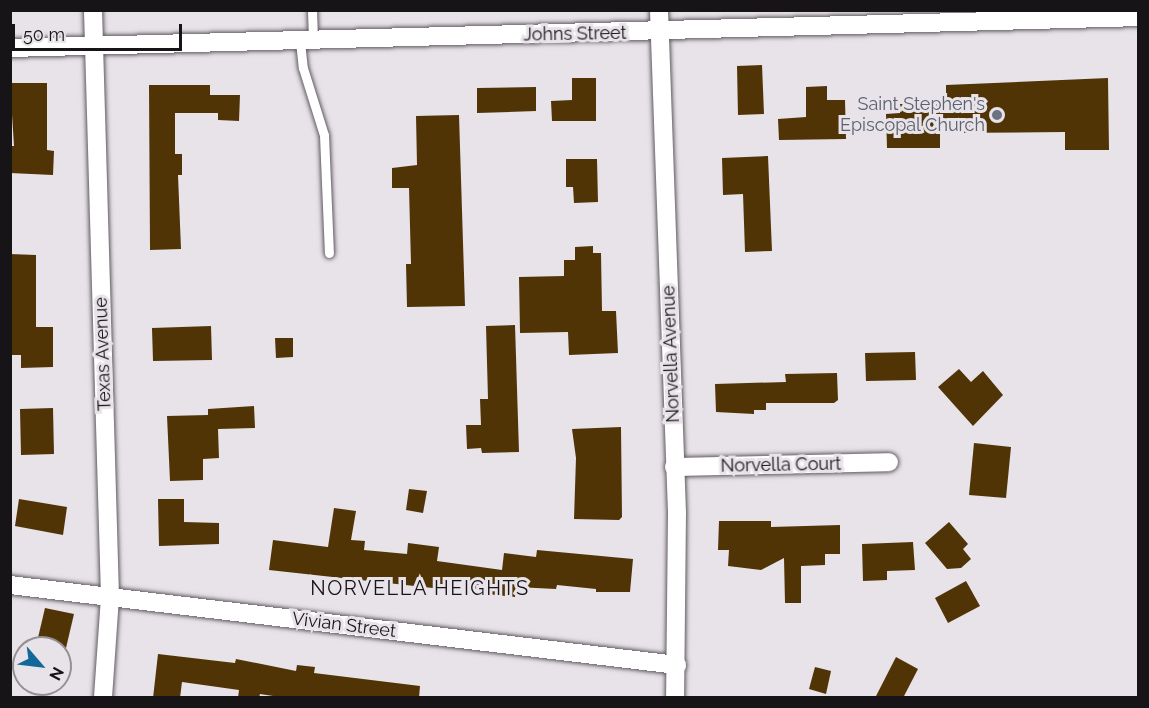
<!DOCTYPE html>
<html>
<head>
<meta charset="utf-8">
<style>
  body { margin:0 }
  #map { position:relative; width:1149px; height:708px; overflow:hidden; background:#e8e2e9; font-family:Raleway,sans-serif }
  div>[style] { position:absolute }
  .building>* { inset:0; background:#513406 }
  .roads { filter:drop-shadow(0 0 2px #605b61) drop-shadow(0 0 2px #605b61) }
  .service>* { height:9px; margin:-4.5px; padding:0 4.5px; transform-origin:4.5px; border-radius:4.5px; background:#fff }
  .minor>* { height:18px; margin:-9px; padding:0 9px; transform-origin:9px; border-radius:9px; background:#fff }
  .dots>* { width:16px; height:16px; translate:-50% -50%; box-sizing:border-box; border:3px solid #e8e2e9; border-radius:50% }
  span { translate:-50% -50%; white-space:nowrap; text-align:center; line-height:1.15; -webkit-text-stroke:6px #e8e2e9; paint-order:stroke }
  .street-label { font-size:18px; color:#161417 }
  .worship-label { font-size:18px; color:#5b616d }
  .right { translate:-100% -50%; text-align:right }
  .neighbourhood-label { font-size:20px; color:#161417; letter-spacing:1.5px }
  .frame { position:absolute; inset:0; border:12px solid #161417; pointer-events:none }
  .north { position:absolute; left:12px; top:636px; width:60px; height:60px; box-sizing:border-box; background:#e8e2e9; border:2px solid #949095; border-radius:50%; rotate:118deg; font-size:16px; font-weight:700; line-height:24px; text-align:center; color:#161417 }
  .north::after { content:''; display:block; margin:auto; width:21px; height:27px; background:#146899; clip-path:polygon(50% 0,100% 100%,50% 72%,0 100%) }
  .scale { position:absolute; left:12px; top:24px; width:170px; height:27px; box-sizing:border-box; border:3px solid #161417; border-top:0; padding-left:8px; font-size:18px; line-height:21px; white-space:nowrap; color:#161417; -webkit-text-stroke:4px #e8e2e9; paint-order:stroke }
</style>
</head>
<body>
<div id="map">
  <div class="building">
    <div style="clip-path:polygon(762px 65px,764px 114px,738px 115px,737px 66px)"></div>
    <div style="clip-path:polygon(572px 78px,596px 78px,596px 121px,552px 121px,551px 101px,572px 100px)"></div>
    <div style="clip-path:polygon(1108px 78px,1109px 150px,1065px 150px,1065px 132px,940px 133px,940px 148px,887px 148px,886px 114px,900px 113px,900px 104px,946px 104px,946px 85px)"></div>
    <div style="clip-path:polygon(10px 83px,47px 83px,47px 150px,54px 151px,53px 175px,10px 173px,10px 146px,14px 146px)"></div>
    <div style="clip-path:polygon(149px 85px,210px 85px,210px 95px,240px 95px,239px 121px,218px 120px,218px 113px,175px 113px,175px 154px,182px 154px,182px 175px,178px 175px,181px 249px,150px 250px)"></div>
    <div style="clip-path:polygon(827px 86px,827px 100px,845px 100px,846px 139px,779px 140px,778px 119px,806px 117px,806px 87px)"></div>
    <div style="clip-path:polygon(536px 87px,536px 111px,477px 113px,477px 88px)"></div>
    <div style="clip-path:polygon(459px 115px,465px 306px,407px 307px,406px 264px,411px 264px,409px 188px,392px 188px,392px 168px,417px 165px,416px 116px)"></div>
    <div style="clip-path:polygon(768px 156px,772px 251px,745px 252px,743px 194px,723px 195px,722px 158px)"></div>
    <div style="clip-path:polygon(566px 159px,597px 159px,598px 202px,574px 203px,573px 187px,566px 187px)"></div>
    <div style="clip-path:polygon(593px 246px,593px 253px,601px 253px,602px 311px,616px 311px,618px 353px,569px 355px,568px 332px,520px 333px,519px 277px,564px 276px,564px 260px,575px 260px,575px 247px)"></div>
    <div style="clip-path:polygon(10px 254px,36px 255px,36px 327px,53px 327px,53px 367px,21px 368px,21px 355px,11px 355px)"></div>
    <div style="clip-path:polygon(515px 325px,519px 452px,482px 453px,481px 448px,467px 449px,466px 425px,481px 425px,480px 399px,488px 399px,486px 326px)"></div>
    <div style="clip-path:polygon(211px 326px,212px 360px,153px 361px,152px 328px)"></div>
    <div style="clip-path:polygon(275px 338px,293px 338px,293px 357px,276px 358px)"></div>
    <div style="clip-path:polygon(915px 352px,916px 380px,866px 381px,865px 353px)"></div>
    <div style="clip-path:polygon(959px 369px,971px 382px,983px 371px,1003px 395px,973px 426px,938px 387px)"></div>
    <div style="clip-path:polygon(837px 373px,838px 400px,834px 403px,766px 403px,766px 410px,754px 410px,754px 414px,716px 412px,715px 384px,786px 382px,785px 374px)"></div>
    <div style="clip-path:polygon(254px 406px,255px 428px,218px 429px,219px 458px,203px 459px,203px 480px,170px 481px,167px 416px,208px 415px,208px 409px)"></div>
    <div style="clip-path:polygon(53px 408px,54px 454px,21px 455px,20px 409px)"></div>
    <div style="clip-path:polygon(621px 427px,622px 517px,619px 520px,574px 519px,576px 458px,572px 429px)"></div>
    <div style="clip-path:polygon(974px 443px,1011px 447px,1006px 498px,969px 495px)"></div>
    <div style="clip-path:polygon(409px 489px,427px 491px,423px 513px,406px 510px)"></div>
    <div style="clip-path:polygon(19px 499px,67px 507px,63px 535px,15px 526px)"></div>
    <div style="clip-path:polygon(158px 499px,184px 499px,184px 522px,219px 523px,219px 544px,159px 546px)"></div>
    <div style="clip-path:polygon(334px 508px,356px 511px,351px 540px,365px 541px,364px 550px,407px 554px,408px 543px,439px 547px,437px 561px,502px 570px,504px 553px,536px 557px,537px 550px,633px 559px,630px 592px,596px 592px,596px 589px,557px 585px,556px 589px,516px 587px,515px 597px,269px 570px,273px 540px,328px 547px)"></div>
    <div style="clip-path:polygon(719px 521px,771px 521px,771px 527px,840px 525px,840px 554px,825px 554px,825px 565px,801px 566px,801px 603px,785px 603px,784px 558px,761px 570px,728px 566px,729px 550px,718px 550px)"></div>
    <div style="clip-path:polygon(949px 522px,968px 544px,963px 549px,971px 559px,961px 568px,947px 569px,925px 543px)"></div>
    <div style="clip-path:polygon(913px 542px,915px 570px,887px 571px,887px 580px,863px 581px,862px 544px)"></div>
    <div style="clip-path:polygon(966px 581px,980px 606px,948px 623px,935px 598px)"></div>
    <div style="clip-path:polygon(45px 608px,74px 614px,66px 648px,37px 642px)"></div>
    <div style="clip-path:polygon(158px 654px,235px 663px,236px 659px,296px 671px,297px 665px,315px 667px,314px 673px,420px 686px,419px 698px,286px 698px,260px 694px,259px 698px,238px 698px,239px 690px,182px 682px,180px 698px,153px 698px)"></div>
    <div style="clip-path:polygon(896px 657px,918px 669px,903px 698px,875px 698px)"></div>
    <div style="clip-path:polygon(815px 667px,831px 671px,826px 694px,809px 689px)"></div>
  </div>
  <div class="roads">
    <div class="service">
      <div style="left:312px;top:10px;width:30px;rotate:88deg"></div>
      <div style="left:300px;top:41px;width:27px;rotate:84deg"></div>
      <div style="left:303px;top:68px;width:70px;rotate:72.6deg"></div>
      <div style="left:324px;top:135px;width:118px;rotate:87.6deg"></div>
    </div>
    <div class="minor">
      <div style="left:93px;top:10px;width:587px;rotate:88.34deg"></div>
      <div style="left:110px;top:597px;width:101px;rotate:94deg"></div>
      <div style="left:659px;top:10px;width:503px;rotate:87.95deg"></div>
      <div style="left:677px;top:513px;width:185px;rotate:90.6deg"></div>
      <div style="left:10px;top:48px;width:1128px;rotate:-1.57deg"></div>
      <div style="left:674px;top:467px;width:215px;rotate:-1.3deg"></div>
      <div style="left:10px;top:585px;width:672px;rotate:6.84deg"></div>
    </div>
  </div>
  <div class="dots">
    <div style="left:997px;top:115px;background:#6b7280"></div>
  </div>
  <div class="street-label">
    <span style="left:575px;top:34px;rotate:-1deg">Johns Street</span>
    <span style="left:103px;top:354px;rotate:-92deg">Texas Avenue</span>
    <span style="left:671px;top:354px;rotate:-92deg">Norvella Avenue</span>
    <span style="left:781px;top:465px;rotate:-1deg">Norvella Court</span>
    <span style="left:344px;top:625px;rotate:7deg">Vivian Street</span>
  </div>
  <div class="worship-label">
    <span class="right" style="left:985px;top:115px">Saint Stephen's<br>Episcopal Church</span>
  </div>
  <div class="neighbourhood-label">
    <span style="left:420px;top:588px">NORVELLA HEIGHTS</span>
  </div>
  <div class="frame"></div>
  <div class="north">N</div>
  <div class="scale">50 m</div>
</div>
</body>
</html>
